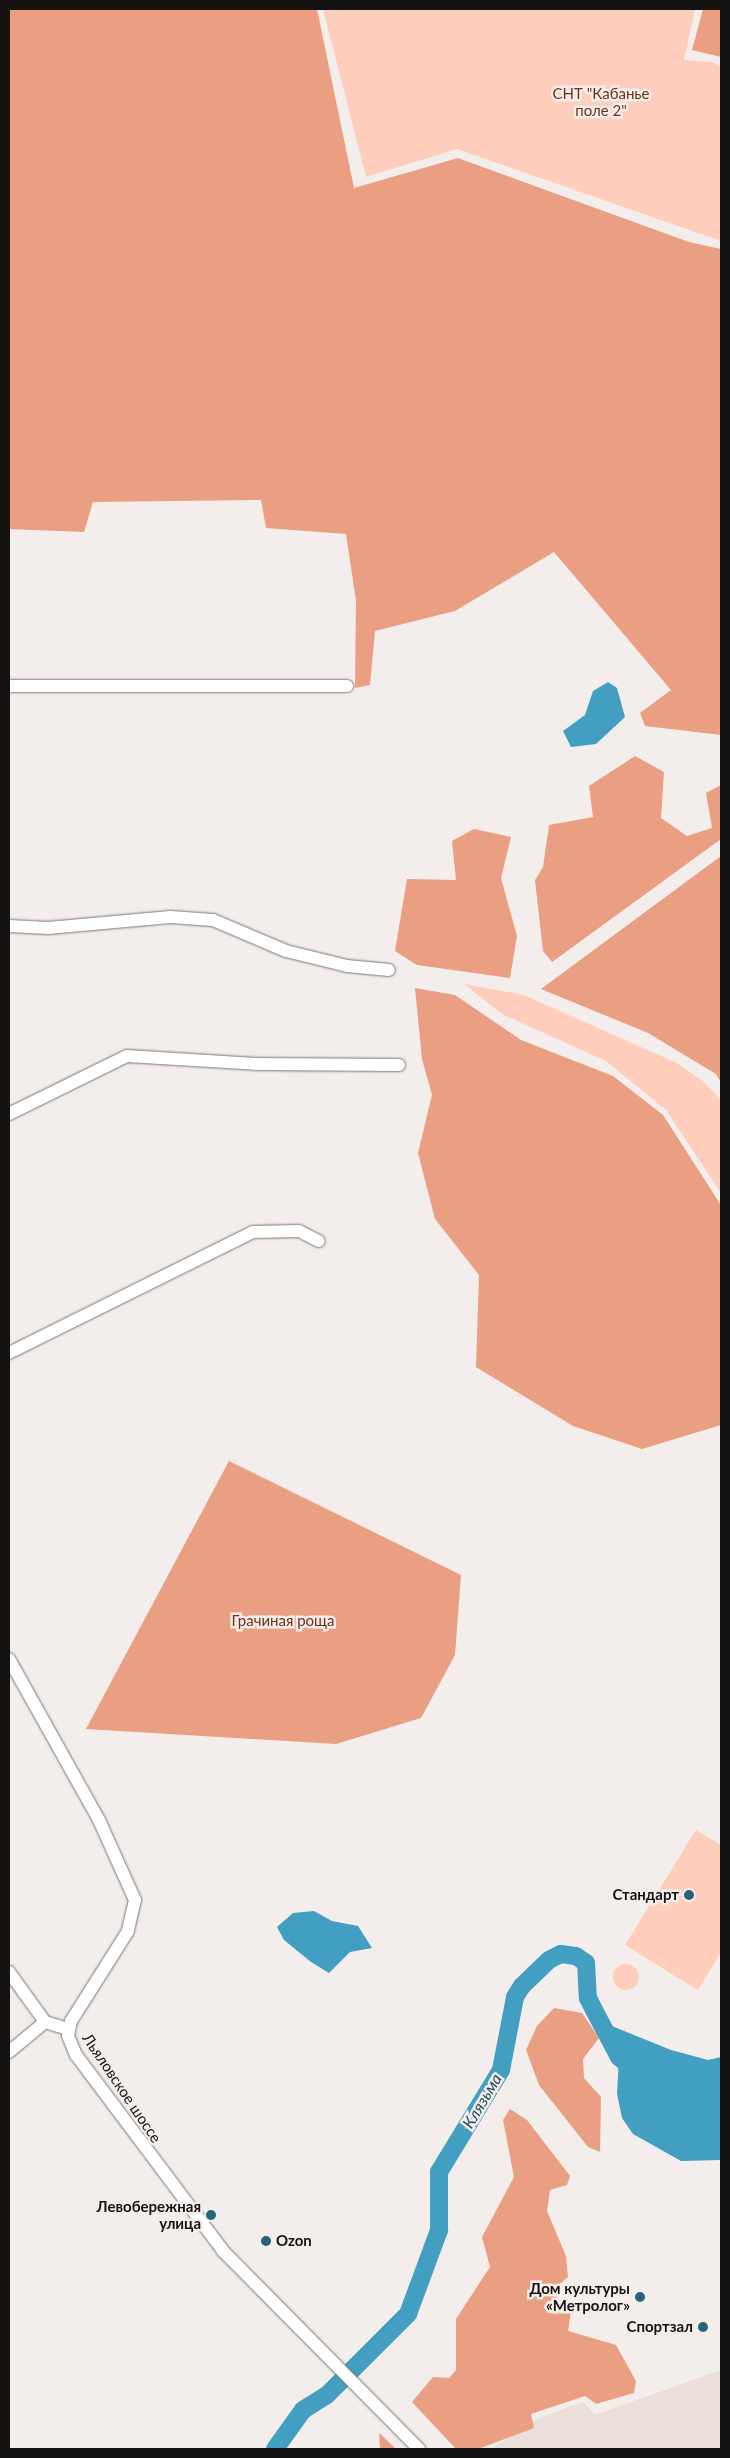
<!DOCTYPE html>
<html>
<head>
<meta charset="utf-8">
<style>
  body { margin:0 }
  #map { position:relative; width:730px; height:2458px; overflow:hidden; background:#f3edec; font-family:Lato,sans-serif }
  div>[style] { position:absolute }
  .built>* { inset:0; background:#ecded9 }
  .green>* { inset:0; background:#fecdbc }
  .round { border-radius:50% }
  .forest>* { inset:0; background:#ea9e82 }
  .water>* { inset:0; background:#429fc1 }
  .river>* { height:18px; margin:-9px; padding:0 9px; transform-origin:9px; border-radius:9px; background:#429fc1 }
  .roads { filter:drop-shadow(0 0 1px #7a7674) drop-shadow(0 0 1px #7a7674) }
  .minor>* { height:12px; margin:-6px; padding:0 6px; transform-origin:6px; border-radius:6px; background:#fff }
  .dots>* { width:14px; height:14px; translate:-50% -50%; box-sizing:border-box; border:2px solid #f3edec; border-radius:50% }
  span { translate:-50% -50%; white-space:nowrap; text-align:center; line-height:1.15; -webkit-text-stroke:5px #f3edec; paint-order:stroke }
  .park-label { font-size:15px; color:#743015 }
  .poi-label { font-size:15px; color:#151312; font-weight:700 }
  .right { translate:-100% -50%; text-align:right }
  .left { translate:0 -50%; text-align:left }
  .street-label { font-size:15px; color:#151312 }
  .water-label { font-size:16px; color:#204858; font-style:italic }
  .frame { position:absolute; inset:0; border:10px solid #151312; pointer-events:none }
</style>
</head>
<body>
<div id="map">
  <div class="built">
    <div style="clip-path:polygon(721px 2370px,721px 2449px,492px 2449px,541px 2417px,583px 2402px,595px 2415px)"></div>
  </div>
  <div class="green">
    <div style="clip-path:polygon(323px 9px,695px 9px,684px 60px,712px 62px,721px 67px,721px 241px,457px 149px,366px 177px)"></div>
    <div style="clip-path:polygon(464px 984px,524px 995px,677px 1063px,705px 1083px,721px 1100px,721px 1193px,666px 1110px,606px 1061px,502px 1014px)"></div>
    <div style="clip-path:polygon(696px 1830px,721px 1845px,721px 1952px,698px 1990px,625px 1945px)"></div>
    <div class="round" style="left:613px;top:1964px;width:26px;height:26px"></div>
  </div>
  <div class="forest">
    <div style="clip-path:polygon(9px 9px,317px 9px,354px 188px,458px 158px,689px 242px,721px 249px,721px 735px,645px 726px,640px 713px,671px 690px,554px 552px,455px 611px,375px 631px,370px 685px,355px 688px,356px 601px,346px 534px,266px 528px,261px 500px,93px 502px,84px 532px,9px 529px)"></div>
    <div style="clip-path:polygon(703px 9px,721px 9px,721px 57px,692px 50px)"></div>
    <div style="clip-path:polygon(635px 756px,664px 772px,661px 818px,687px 836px,712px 828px,706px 793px,721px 785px,721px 839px,552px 962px,543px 951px,535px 880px,543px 867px,549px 825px,593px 817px,589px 786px)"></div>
    <div style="clip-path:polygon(474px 829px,511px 837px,501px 878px,517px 936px,510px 978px,417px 965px,395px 951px,407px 879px,456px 880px,452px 841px)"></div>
    <div style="clip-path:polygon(721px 856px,721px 1083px,716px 1074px,648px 1033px,541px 989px)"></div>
    <div style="clip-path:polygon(415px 988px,455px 995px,521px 1040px,613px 1076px,663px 1115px,721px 1205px,721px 1425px,642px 1449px,573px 1426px,476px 1367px,479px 1275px,435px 1219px,418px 1153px,432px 1095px,422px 1059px)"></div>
    <div style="clip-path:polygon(229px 1461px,461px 1575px,455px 1655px,421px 1718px,336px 1744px,86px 1729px)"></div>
    <div style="clip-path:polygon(554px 2008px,582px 2013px,599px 2038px,583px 2059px,584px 2078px,601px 2097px,600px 2152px,588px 2147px,539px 2085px,526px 2050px,537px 2026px)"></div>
    <div style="clip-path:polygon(510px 2109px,527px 2120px,570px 2176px,567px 2185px,550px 2190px,547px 2211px,566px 2256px,568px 2277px,556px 2288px,558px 2303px,571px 2312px,568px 2331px,616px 2345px,636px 2381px,634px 2393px,596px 2404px,585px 2396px,531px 2414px,534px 2428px,478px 2449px,456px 2449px,412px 2402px,433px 2377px,449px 2378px,456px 2370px,456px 2319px,490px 2267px,482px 2237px,514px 2177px,503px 2120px)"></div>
    <div style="clip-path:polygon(379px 2433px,396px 2449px,380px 2449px)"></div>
  </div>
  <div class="water">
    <div style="clip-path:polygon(608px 682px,617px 688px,625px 717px,596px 744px,571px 747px,563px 731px,585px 715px,593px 691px)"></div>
    <div style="clip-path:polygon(314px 1911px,332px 1921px,358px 1926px,372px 1948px,350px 1952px,329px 1973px,311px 1962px,284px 1940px,277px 1927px,293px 1913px)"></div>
    <div style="clip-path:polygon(602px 2022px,671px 2050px,708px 2060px,721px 2057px,721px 2160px,681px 2161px,633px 2134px,622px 2118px,617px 2094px,619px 2057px)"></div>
  </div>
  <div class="river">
    <div style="left:275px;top:2449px;width:48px;rotate:-54.3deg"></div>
    <div style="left:303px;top:2410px;width:28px;rotate:-32deg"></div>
    <div style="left:327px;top:2395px;width:115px;rotate:-45deg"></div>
    <div style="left:408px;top:2314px;width:90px;rotate:-69.7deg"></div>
    <div style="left:439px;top:2230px;width:58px;rotate:-90deg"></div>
    <div style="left:439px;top:2172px;width:119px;rotate:-58.7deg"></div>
    <div style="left:501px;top:2070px;width:74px;rotate:-79.1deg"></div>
    <div style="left:515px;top:1997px;width:13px;rotate:-58deg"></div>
    <div style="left:522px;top:1986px;width:37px;rotate:-44deg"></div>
    <div style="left:549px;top:1960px;width:13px;rotate:-27deg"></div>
    <div style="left:561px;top:1954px;width:15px;rotate:8deg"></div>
    <div style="left:576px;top:1956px;width:12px;rotate:35deg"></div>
    <div style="left:586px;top:1963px;width:35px;rotate:87deg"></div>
    <div style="left:588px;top:1998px;width:13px;rotate:63deg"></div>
    <div style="left:594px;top:2010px;width:53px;rotate:62deg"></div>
    <div style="left:619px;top:2057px;width:16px;rotate:40deg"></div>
  </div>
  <div class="roads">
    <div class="minor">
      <div style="left:9px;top:686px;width:338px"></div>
      <div style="left:9px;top:926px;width:39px;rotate:3deg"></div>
      <div style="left:48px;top:928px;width:123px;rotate:-5.1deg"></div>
      <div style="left:171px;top:917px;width:42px;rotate:4.1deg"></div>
      <div style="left:213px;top:920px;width:79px;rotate:23deg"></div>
      <div style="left:286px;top:951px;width:63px;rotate:13.8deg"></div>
      <div style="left:347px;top:966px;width:42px;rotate:5.4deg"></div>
      <div style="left:9px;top:1114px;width:131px;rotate:-26.2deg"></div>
      <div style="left:127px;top:1056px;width:129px;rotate:3.5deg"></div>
      <div style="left:256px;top:1064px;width:143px;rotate:0.4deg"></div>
      <div style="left:9px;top:1353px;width:272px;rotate:-26.4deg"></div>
      <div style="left:253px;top:1232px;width:46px;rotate:-1.2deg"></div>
      <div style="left:299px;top:1231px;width:22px;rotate:27deg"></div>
      <div style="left:9px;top:1659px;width:184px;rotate:60.8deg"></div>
      <div style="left:99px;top:1820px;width:88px;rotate:65.8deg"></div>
      <div style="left:135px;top:1900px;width:32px;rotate:103deg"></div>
      <div style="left:128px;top:1931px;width:107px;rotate:122.3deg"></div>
      <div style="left:71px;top:2021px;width:15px;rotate:101deg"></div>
      <div style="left:68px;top:2036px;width:21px;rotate:67deg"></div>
      <div style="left:76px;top:2055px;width:245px;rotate:53.1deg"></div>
      <div style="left:223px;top:2251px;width:279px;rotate:45.3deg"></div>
      <div style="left:9px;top:1972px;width:62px;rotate:54.2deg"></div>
      <div style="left:45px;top:2022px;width:24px;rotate:17deg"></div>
      <div style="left:9px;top:2052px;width:47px;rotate:-39.8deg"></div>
    </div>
  </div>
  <div class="dots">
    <div style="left:689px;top:1895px;background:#26647a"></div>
    <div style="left:211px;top:2215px;background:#26647a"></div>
    <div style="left:266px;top:2241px;background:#26647a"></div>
    <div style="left:640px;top:2297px;background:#26647a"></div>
    <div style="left:703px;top:2327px;background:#26647a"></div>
  </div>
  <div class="park-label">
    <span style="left:601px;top:102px">СНТ "Кабанье<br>поле 2"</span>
    <span style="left:283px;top:1621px">Грачиная роща</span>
  </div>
  <div class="poi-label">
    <span class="right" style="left:679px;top:1895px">Стандарт</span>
    <span class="right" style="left:201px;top:2215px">Левобережная<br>улица</span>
    <span class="left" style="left:276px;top:2241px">Ozon</span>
    <span class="right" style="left:630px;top:2297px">Дом культуры<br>«Метролог»</span>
    <span class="right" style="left:693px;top:2327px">Спортзал</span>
  </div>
  <div class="street-label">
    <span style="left:122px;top:2088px;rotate:56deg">Льяловское шоссе</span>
  </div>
  <div class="water-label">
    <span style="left:482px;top:2101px;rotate:-59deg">Клязьма</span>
  </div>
  <div class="frame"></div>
</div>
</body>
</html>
